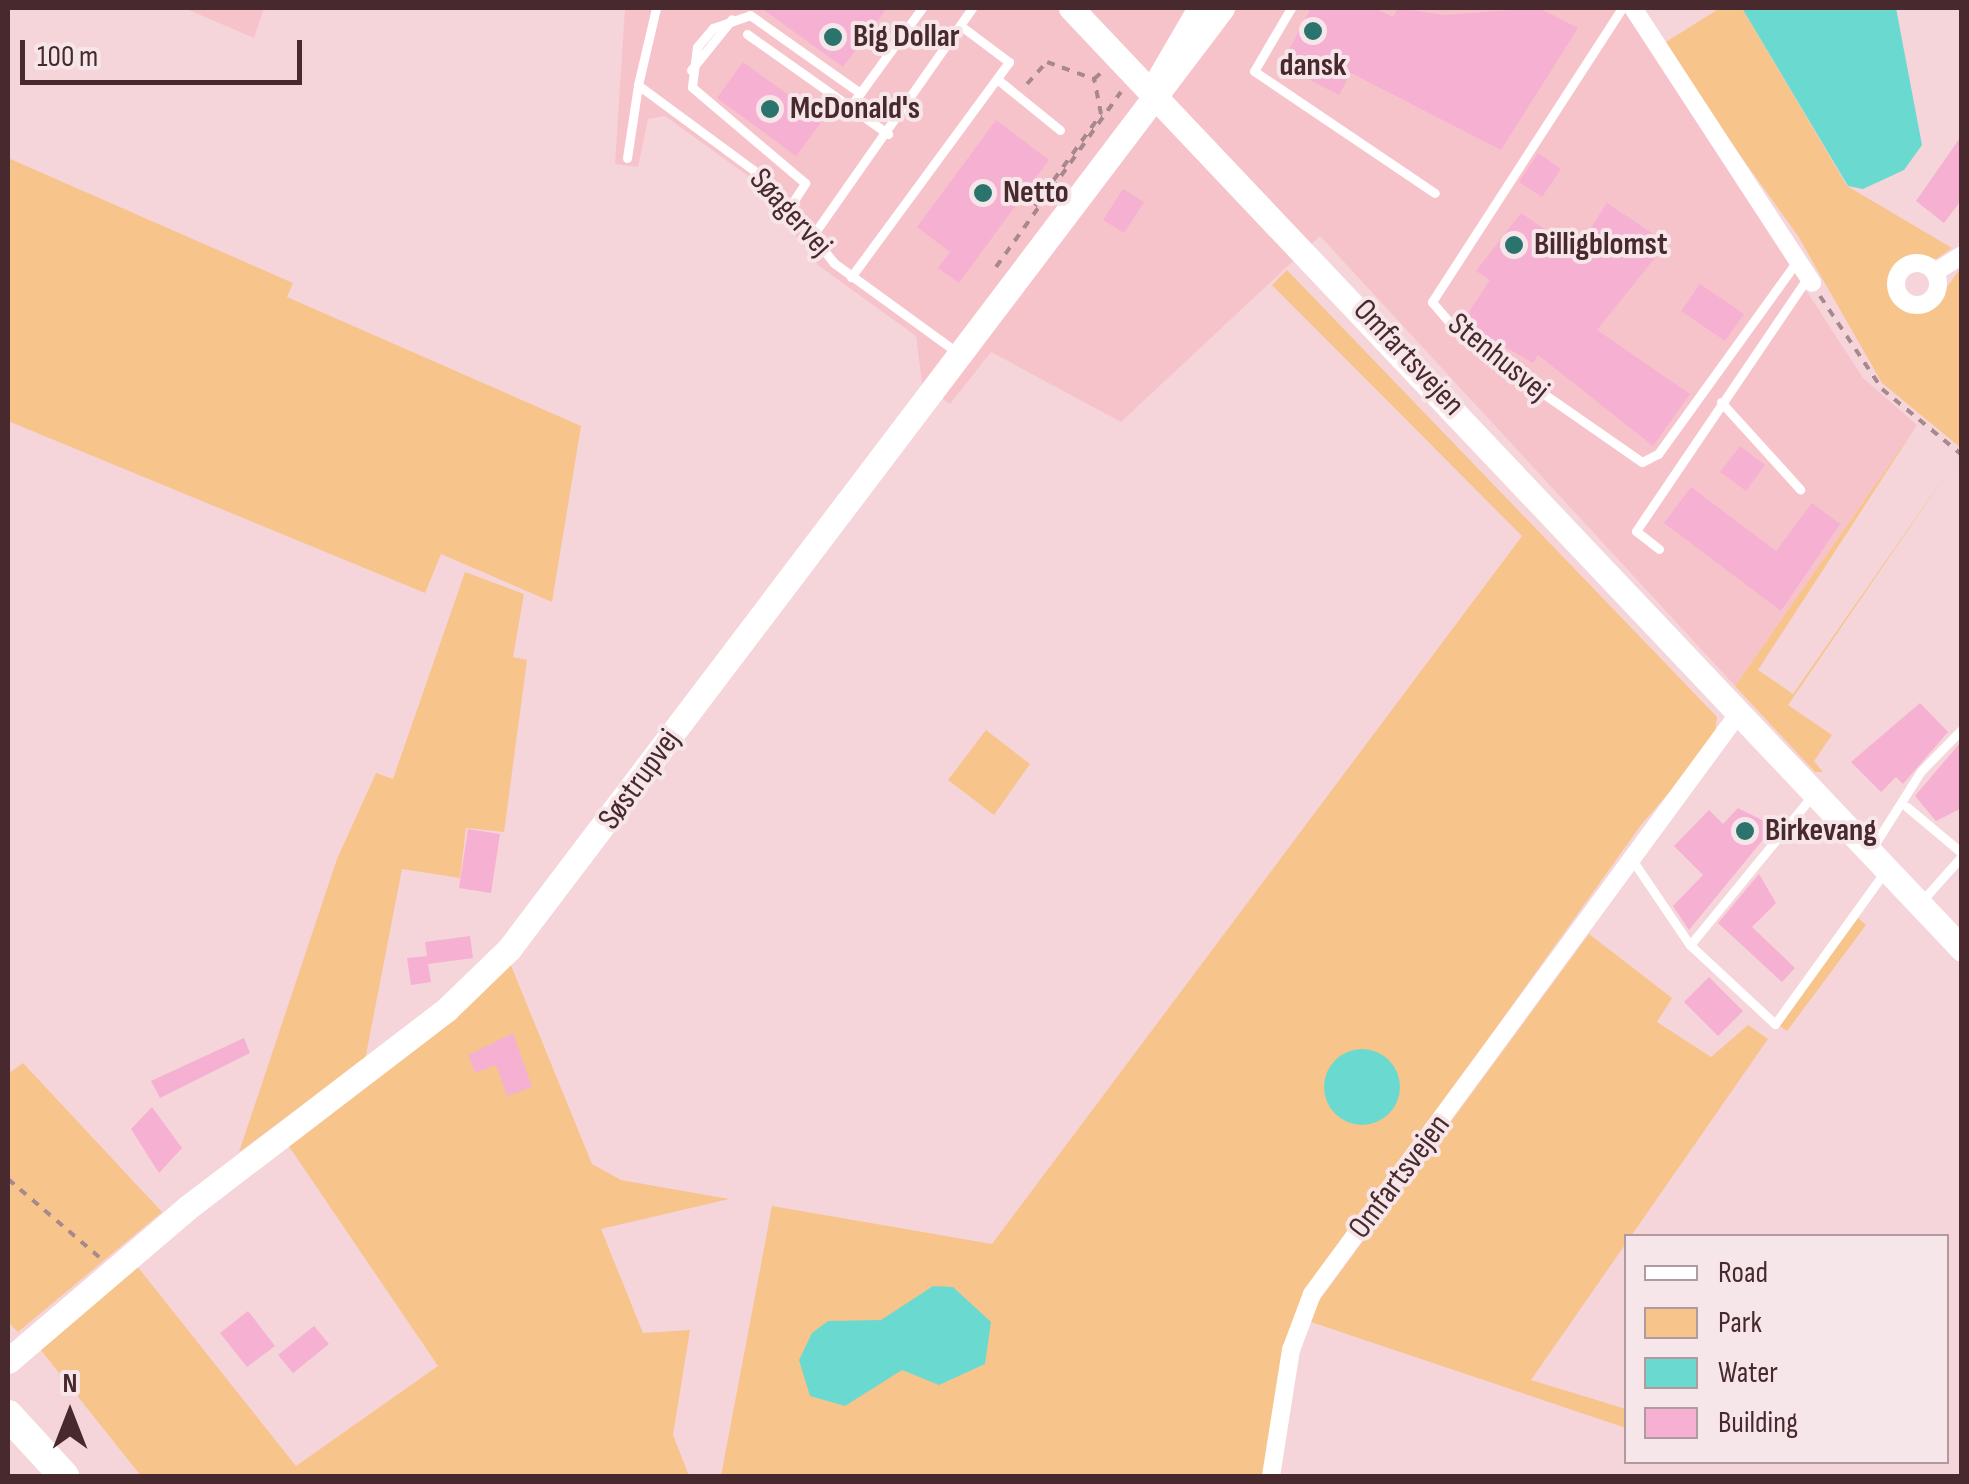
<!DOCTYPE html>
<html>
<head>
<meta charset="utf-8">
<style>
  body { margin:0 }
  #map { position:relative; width:1969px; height:1484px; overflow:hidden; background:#f5d5d9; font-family:"Sofia Sans Condensed",sans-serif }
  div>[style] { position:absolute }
  .built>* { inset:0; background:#f7c3cb }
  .green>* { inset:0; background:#f7c48c }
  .water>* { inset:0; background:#6adad1 }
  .round { border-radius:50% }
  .building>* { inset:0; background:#f5b0d2 }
  .path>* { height:4px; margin-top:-2px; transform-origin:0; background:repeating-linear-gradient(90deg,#a7888c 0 8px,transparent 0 16px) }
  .lane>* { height:9px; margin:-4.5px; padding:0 4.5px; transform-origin:4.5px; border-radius:4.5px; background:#fff }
  .street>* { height:18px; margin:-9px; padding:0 9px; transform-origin:9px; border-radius:9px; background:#fff }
  .street>.ring { margin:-9px; padding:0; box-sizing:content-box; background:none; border:18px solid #fff; border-radius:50% }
  .secondary>* { height:25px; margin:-12.5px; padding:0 12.5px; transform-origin:12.5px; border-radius:12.5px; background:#fff }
  .highway>* { height:30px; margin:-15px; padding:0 15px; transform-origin:15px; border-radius:15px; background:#fff }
  .dots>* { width:28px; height:28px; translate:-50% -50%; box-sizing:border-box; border:5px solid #f7e6e9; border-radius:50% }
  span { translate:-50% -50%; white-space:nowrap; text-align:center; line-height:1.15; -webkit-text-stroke:8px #f7e6e9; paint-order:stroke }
  .poi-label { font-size:32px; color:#47292e; font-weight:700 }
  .left { translate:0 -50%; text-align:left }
  .street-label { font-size:32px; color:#47292e }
  .frame { position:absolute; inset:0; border:10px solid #47292e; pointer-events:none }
  .legend { position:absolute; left:1624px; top:1234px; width:325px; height:230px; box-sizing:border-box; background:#f7e6e9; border:2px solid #b19a9e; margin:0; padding:12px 18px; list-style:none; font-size:30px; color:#47292e }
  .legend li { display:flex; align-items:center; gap:20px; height:50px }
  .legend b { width:50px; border:2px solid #b19a9e }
  .north { position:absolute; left:20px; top:1364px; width:100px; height:100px; -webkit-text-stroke:8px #f7e6e9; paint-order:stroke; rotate:0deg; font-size:28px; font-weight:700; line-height:40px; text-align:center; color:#47292e }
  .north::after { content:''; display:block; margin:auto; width:35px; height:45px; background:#47292e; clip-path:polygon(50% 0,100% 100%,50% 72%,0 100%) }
  .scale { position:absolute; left:20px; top:40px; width:282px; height:45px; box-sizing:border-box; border:5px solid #47292e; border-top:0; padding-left:12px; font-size:30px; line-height:35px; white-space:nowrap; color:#47292e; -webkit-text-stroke:8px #f7e6e9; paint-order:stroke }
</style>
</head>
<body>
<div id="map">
  <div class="built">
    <div style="clip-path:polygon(184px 8px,264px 8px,254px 38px)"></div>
    <div style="clip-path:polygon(625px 8px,1623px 8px,1863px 378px,1917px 425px,1735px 686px,1320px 236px,1121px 422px,991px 352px,950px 404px,922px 383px,916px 336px,819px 266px,755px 181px,665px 116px,648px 119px,638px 167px,615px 164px)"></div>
  </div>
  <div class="green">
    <div style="clip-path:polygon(1720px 8px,1742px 8px,1847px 186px,1952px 248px,1936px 259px,1913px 254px,1893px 267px,1887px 286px,1899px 307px,1931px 308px,1961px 268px,1961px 448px,1882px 383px,1798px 236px,1672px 60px,1666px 42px)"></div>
    <div style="clip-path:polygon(8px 158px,293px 283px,287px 297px,581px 426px,552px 602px,441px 554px,425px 593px,8px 421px)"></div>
    <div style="clip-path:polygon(1287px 270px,1717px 717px,1714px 740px,1641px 825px,1304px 1297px,1264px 1476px,721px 1476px,772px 1206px,992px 1244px,1522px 536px,1272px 285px)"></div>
    <div style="clip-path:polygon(1917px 425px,1758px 670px,1793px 694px,1956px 460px,1788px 705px,1832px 735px,1814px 761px,1823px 772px,1815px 772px,1735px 686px)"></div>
    <div style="clip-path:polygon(465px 572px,524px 594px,513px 657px,527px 660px,504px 832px,466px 828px,460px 878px,402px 869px,365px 1060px,239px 1152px,337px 859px,376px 773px,393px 779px)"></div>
    <div style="clip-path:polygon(986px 730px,1030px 764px,994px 815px,948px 780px)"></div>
    <div style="clip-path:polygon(1858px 918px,1866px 925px,1787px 1031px,1778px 1025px)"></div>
    <div style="clip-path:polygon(1589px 934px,1672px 998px,1657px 1022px,1711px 1057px,1748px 1025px,1768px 1039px,1531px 1380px,1626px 1409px,1626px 1428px,1305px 1320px)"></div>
    <div style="clip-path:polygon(510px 963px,592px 1164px,621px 1180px,729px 1199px,601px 1229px,643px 1333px,690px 1330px,673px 1435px,689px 1476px,141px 1476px,40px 1349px,137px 1266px,296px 1466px,438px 1366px,286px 1142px)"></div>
    <div style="clip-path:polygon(23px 1063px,162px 1212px,18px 1332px,8px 1322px,8px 1074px)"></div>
  </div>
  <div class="water">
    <div style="clip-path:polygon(1742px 8px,1896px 8px,1922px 145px,1904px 170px,1863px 189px,1848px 186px)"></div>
    <div class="round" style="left:1324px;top:1049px;width:76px;height:76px"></div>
    <div style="clip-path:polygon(933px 1286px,953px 1287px,991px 1322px,985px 1364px,939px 1385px,902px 1370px,845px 1406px,810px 1396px,799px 1360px,812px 1333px,828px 1321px,881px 1320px)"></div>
  </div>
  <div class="building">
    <div style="clip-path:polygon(761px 8px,887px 8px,843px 67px)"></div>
    <div style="clip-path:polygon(1311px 8px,1375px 8px,1393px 17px,1398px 8px,1445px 15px,1539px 8px,1578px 28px,1501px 150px,1351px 73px,1339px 95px,1281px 65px)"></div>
    <div style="clip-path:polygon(743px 62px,823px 120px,796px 156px,717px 98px)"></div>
    <div style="clip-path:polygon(996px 120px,1049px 160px,959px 283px,938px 268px,950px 252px,917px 227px)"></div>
    <div style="clip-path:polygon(1962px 135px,1962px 199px,1944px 223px,1916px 201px)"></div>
    <div style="clip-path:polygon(1538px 153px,1561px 169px,1542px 197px,1519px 182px)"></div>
    <div style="clip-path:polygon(1123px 189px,1144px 202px,1124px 233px,1103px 220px)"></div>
    <div style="clip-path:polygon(1607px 203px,1667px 243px,1597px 330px,1690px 394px,1653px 446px,1538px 355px,1533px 363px,1462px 322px,1490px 280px,1476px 271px,1521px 213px,1576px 250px)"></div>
    <div style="clip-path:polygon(1700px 284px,1744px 314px,1725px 341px,1681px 311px)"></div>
    <div style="clip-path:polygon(1740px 446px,1765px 465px,1746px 491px,1720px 472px)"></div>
    <div style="clip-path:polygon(1691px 487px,1776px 551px,1812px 503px,1840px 524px,1781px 611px,1664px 523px)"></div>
    <div style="clip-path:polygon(1920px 703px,1948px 732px,1903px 784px,1896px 777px,1881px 792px,1851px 762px)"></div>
    <div style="clip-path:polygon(1960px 743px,1962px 808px,1936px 821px,1915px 796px)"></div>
    <div style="clip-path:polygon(1738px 808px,1766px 822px,1766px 836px,1689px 930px,1673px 906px,1703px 875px,1674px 846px,1709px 810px,1723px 824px)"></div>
    <div style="clip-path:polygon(468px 829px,500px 834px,491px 893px,459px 888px)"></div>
    <div style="clip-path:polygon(1759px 874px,1776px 903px,1752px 927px,1795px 968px,1782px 982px,1718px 923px)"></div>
    <div style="clip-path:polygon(470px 936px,473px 958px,428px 964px,431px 982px,411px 985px,407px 958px,427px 956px,425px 942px)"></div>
    <div style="clip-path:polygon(1709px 977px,1743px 1011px,1718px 1036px,1684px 1002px)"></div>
    <div style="clip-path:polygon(513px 1033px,532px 1087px,507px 1096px,496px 1065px,475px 1073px,468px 1055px)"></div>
    <div style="clip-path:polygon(244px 1038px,250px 1053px,160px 1098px,151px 1081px)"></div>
    <div style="clip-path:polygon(152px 1107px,182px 1148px,159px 1173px,131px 1129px)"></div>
    <div style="clip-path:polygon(248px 1311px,275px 1346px,247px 1367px,220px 1333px)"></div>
    <div style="clip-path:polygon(314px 1326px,329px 1344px,293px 1373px,278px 1355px)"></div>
  </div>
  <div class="path">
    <div style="left:1027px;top:84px;width:30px;rotate:-48deg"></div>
    <div style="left:1047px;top:62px;width:50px;rotate:19.9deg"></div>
    <div style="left:1094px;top:79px;width:11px;rotate:-41deg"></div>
    <div style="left:1035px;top:206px;width:113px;rotate:-54.3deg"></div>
    <div style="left:1101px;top:114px;width:36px;rotate:-101deg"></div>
    <div style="left:996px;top:267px;width:215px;rotate:-54.5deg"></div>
    <div style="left:1820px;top:296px;width:112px;rotate:56.3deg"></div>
    <div style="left:1882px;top:389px;width:104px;rotate:39.5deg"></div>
    <div style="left:8px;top:1179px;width:120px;rotate:40.6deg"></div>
  </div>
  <div class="lane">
    <div style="left:656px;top:8px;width:79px;rotate:103.2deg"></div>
    <div style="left:638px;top:85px;width:165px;rotate:36.4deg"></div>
    <div style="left:771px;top:183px;width:102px;rotate:51.8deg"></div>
    <div style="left:834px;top:263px;width:150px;rotate:36deg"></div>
    <div style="left:1291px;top:8px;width:73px;rotate:120.4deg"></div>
    <div style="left:1254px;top:71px;width:218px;rotate:34deg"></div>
    <div style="left:1622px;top:8px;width:350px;rotate:122.9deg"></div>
    <div style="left:1432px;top:302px;width:46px;rotate:49.4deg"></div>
    <div style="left:1462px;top:337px;width:219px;rotate:34.8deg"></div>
    <div style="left:1642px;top:462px;width:18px;rotate:-27deg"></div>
    <div style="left:1658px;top:454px;width:238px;rotate:-54.2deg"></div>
    <div style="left:747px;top:34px;width:173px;rotate:35.3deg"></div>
    <div style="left:691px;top:70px;width:65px;rotate:-51.2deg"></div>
    <div style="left:997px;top:79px;width:81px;rotate:39deg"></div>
    <div style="left:850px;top:107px;width:122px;rotate:-54deg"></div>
    <div style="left:627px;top:158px;width:74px;rotate:-81.4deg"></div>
    <div style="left:789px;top:208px;width:30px;rotate:-57deg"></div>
    <div style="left:805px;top:183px;width:148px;rotate:-139.7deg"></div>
    <div style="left:692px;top:87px;width:40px;rotate:-82.9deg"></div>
    <div style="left:697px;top:47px;width:25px;rotate:-50deg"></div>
    <div style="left:713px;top:28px;width:39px;rotate:-19deg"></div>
    <div style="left:750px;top:15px;width:135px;rotate:35.3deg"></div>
    <div style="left:811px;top:238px;width:281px;rotate:-55deg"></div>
    <div style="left:851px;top:277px;width:267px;rotate:-53.7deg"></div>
    <div style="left:1009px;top:62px;width:55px;rotate:-143.1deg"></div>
    <div style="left:1721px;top:402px;width:118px;rotate:47.8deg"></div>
    <div style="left:1659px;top:549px;width:29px;rotate:-142deg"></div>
    <div style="left:1636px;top:531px;width:305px;rotate:-55.9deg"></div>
    <div style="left:1907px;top:807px;width:72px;rotate:39.9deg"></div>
    <div style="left:1871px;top:850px;width:93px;rotate:-57.7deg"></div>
    <div style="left:1921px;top:771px;width:59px;rotate:-45.7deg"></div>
    <div style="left:1631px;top:858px;width:105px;rotate:55.9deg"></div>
    <div style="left:1690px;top:945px;width:193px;rotate:-50.7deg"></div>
    <div style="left:1920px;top:903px;width:63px;rotate:-48.2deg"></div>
    <div style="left:1690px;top:945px;width:116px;rotate:42.9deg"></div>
    <div style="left:1775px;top:1024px;width:186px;rotate:-54.2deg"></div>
  </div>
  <div class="street">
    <div style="left:1633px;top:8px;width:328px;rotate:56.9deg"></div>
    <div class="ring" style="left:1896px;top:263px;width:24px;height:24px"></div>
    <div style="left:1935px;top:272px;width:32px;rotate:-32deg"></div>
    <div style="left:1271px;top:1476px;width:128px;rotate:-81deg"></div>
    <div style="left:1291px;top:1350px;width:60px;rotate:-69.4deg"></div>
    <div style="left:1312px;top:1294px;width:720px;rotate:-53.7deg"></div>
  </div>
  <div class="secondary">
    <div style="left:1071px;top:8px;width:1296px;rotate:46.56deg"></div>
    <div style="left:1154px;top:87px;width:91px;rotate:-59.8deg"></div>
    <div style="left:8px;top:1361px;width:235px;rotate:-40.5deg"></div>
    <div style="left:187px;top:1208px;width:327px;rotate:-37.4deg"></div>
    <div style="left:447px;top:1009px;width:86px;rotate:-44.1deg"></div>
    <div style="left:509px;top:949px;width:1181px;rotate:-52.85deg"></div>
  </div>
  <div class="highway">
    <div style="left:8px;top:1415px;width:83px;rotate:47.4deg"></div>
  </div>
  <div class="dots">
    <div style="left:1313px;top:31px;background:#2b746e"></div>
    <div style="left:833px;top:37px;background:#2b746e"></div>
    <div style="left:770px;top:109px;background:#2b746e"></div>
    <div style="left:983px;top:193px;background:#2b746e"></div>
    <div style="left:1514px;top:245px;background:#2b746e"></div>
    <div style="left:1745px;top:831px;background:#2b746e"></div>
  </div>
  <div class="poi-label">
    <span class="left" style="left:853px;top:37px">Big Dollar</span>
    <span style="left:1313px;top:66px">dansk</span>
    <span class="left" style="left:790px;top:109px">McDonald's</span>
    <span class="left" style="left:1003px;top:193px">Netto</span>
    <span class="left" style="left:1534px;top:245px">Billigblomst</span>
    <span class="left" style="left:1765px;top:831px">Birkevang</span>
  </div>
  <div class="street-label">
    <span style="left:790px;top:213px;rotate:48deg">Søagervej</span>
    <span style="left:1408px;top:358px;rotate:47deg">Omfartsvejen</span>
    <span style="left:1498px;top:358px;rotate:39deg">Stenhusvej</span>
    <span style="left:640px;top:780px;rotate:-54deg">Søstrupvej</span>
    <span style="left:1400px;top:1177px;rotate:-53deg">Omfartsvejen</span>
  </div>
  <div class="frame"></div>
  <ul class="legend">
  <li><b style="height:12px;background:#fff"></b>Road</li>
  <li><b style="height:28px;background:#f7c48c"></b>Park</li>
  <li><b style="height:28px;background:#6adad1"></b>Water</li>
  <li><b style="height:28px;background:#f5b0d2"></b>Building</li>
  </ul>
  <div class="north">N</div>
  <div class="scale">100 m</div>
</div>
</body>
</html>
